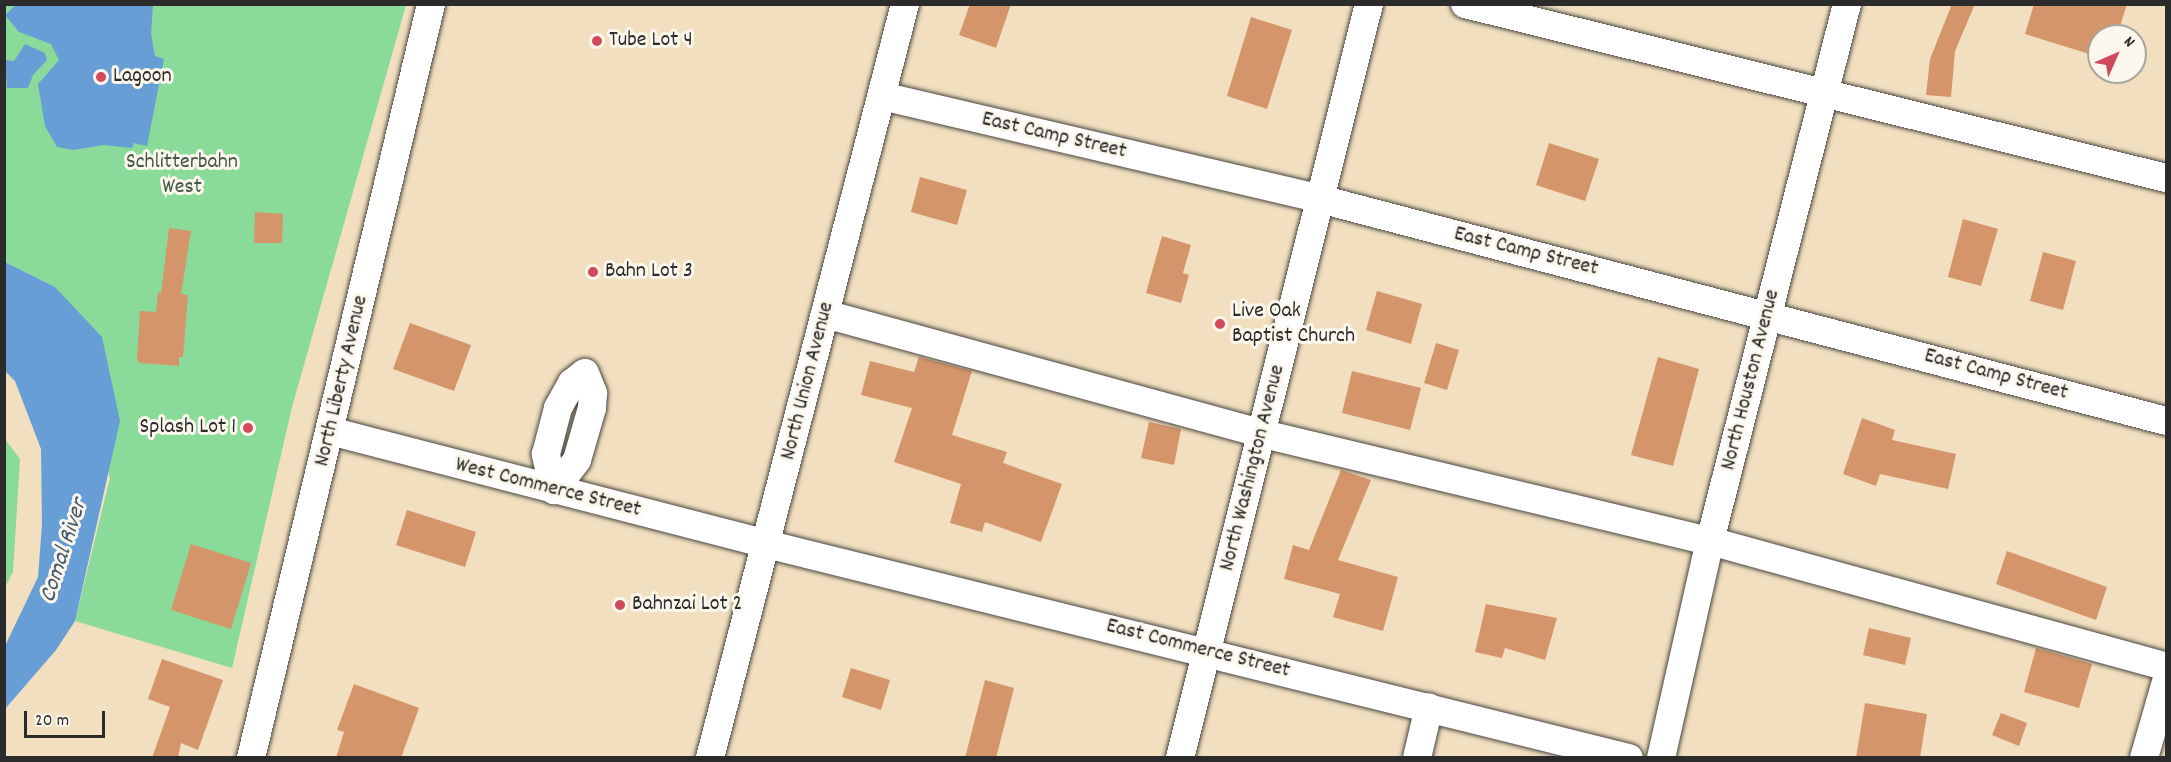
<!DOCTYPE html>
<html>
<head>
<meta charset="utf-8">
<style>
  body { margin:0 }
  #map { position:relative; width:2171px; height:762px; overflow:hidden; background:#f1dfbf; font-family:Dekko,sans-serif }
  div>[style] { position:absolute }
  .green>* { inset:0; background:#8ada99 }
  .water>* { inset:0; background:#679ed5 }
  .building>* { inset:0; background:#d5956a }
  .roads { filter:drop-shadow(0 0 2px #494641) drop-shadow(0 0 2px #494641) }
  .minor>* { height:28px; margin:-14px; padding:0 14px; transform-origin:14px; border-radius:14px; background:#fff }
  .dots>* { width:16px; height:16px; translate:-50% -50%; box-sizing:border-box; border:3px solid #fbf7ec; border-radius:50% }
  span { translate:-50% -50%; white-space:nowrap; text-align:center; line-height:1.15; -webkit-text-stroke:6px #fbf7ec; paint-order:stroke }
  .poi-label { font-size:22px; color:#2b2b2b }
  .left { translate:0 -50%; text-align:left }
  .right { translate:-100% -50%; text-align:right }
  .street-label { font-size:22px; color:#2b2b2b }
  .park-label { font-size:22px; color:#435746 }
  .water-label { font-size:24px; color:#43596f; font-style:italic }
  .frame { position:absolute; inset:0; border:6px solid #2b2b2b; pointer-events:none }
  .north { position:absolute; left:2087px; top:24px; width:60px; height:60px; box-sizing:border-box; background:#fbf7ec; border:2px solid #a8a59f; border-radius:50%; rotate:45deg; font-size:16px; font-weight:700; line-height:24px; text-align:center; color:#2b2b2b }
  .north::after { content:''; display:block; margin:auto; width:21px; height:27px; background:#d1495b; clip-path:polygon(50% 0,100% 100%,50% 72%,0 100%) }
  .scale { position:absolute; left:24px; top:711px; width:81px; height:27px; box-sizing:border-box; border:3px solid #2b2b2b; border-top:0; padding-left:8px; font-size:18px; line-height:21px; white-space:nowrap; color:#2b2b2b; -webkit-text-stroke:4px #fbf7ec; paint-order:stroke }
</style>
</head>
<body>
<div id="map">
  <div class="green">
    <div style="clip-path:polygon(4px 5px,406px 5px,292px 407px,232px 668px,75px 621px,110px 478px,55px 287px,5px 262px)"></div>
    <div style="clip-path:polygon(5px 439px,20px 459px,13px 572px,5px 587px)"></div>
  </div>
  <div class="water">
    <div style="clip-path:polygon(17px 4px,153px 5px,151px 34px,155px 56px,164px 59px,147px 146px,134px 143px,132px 148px,104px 145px,73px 150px,57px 147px,45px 126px,38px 84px,59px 60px,51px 44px,19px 32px,5px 15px)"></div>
    <div style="clip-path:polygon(25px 44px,45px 53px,47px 60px,33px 75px,28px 88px,7px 88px,5px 60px,14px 61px)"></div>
    <div style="clip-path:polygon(5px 262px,55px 287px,102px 337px,120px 421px,75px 621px,56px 650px,5px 709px,5px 646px,38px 577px,42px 524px,41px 449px,15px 381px,5px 371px)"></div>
  </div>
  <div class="building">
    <div style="clip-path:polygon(970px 4px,1011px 4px,996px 48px,959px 35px)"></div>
    <div style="clip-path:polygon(1952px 4px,1975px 4px,1955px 51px,1951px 97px,1926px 95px,1930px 59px)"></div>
    <div style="clip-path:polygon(2034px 4px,2127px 4px,2117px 36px,2099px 36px,2099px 57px,2025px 34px)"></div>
    <div style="clip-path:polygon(1251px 17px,1292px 30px,1267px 109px,1227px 96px)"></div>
    <div style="clip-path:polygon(1549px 143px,1599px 159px,1585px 201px,1536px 185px)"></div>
    <div style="clip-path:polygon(920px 177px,967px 190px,957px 225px,911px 212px)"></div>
    <div style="clip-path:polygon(255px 212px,283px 214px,282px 243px,254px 243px)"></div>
    <div style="clip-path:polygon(1963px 219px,1998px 229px,1981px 286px,1948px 277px)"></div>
    <div style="clip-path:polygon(169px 228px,191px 231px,181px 294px,188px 295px,183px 357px,179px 357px,179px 366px,140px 363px,137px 359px,140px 311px,156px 312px,158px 292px,161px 293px)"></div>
    <div style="clip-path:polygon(1162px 236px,1191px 245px,1183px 273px,1189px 275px,1181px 303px,1146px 293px)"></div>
    <div style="clip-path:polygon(2043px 252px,2076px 261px,2063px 310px,2030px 301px)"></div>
    <div style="clip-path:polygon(1377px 291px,1422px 304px,1411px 344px,1366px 330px)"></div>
    <div style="clip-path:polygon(410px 323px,471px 345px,454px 391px,393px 369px)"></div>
    <div style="clip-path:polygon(1436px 343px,1459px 350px,1447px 390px,1424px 383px)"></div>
    <div style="clip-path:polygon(919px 357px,972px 371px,952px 435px,1007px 452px,1003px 463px,1062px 484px,1041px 542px,985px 522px,982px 532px,950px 523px,961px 484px,894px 462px,912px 408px,861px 395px,870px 361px,914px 372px)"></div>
    <div style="clip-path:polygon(1658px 357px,1699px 369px,1673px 466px,1631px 455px)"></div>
    <div style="clip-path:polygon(1352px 371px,1421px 388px,1410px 430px,1342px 413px)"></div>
    <div style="clip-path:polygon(1862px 418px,1895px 430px,1892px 440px,1956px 454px,1948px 489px,1880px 474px,1876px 486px,1843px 474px)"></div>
    <div style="clip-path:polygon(1149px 422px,1181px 429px,1174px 465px,1141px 458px)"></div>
    <div style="clip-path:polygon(1341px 470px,1371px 480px,1338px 560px,1398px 577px,1383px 631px,1333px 617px,1340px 594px,1284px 579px,1293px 545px,1309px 550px)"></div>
    <div style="clip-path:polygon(407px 510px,476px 532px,465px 567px,396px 545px)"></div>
    <div style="clip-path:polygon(191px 544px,251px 563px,231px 629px,171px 610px)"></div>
    <div style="clip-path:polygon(2007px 551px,2107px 587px,2096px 620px,1996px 584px)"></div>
    <div style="clip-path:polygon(1486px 604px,1557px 618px,1545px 660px,1505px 648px,1502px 658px,1475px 652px)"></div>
    <div style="clip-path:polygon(1869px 628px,1911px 638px,1905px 665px,1863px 655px)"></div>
    <div style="clip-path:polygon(2036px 648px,2092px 664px,2079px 708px,2024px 692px)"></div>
    <div style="clip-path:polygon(162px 659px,223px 680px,198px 750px,181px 743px,178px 758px,152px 758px,170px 707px,148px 699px)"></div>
    <div style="clip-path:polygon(851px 668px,890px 680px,881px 710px,842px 697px)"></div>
    <div style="clip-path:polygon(985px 680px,1014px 688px,996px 758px,965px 758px)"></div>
    <div style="clip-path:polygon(354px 684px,419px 708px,401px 758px,336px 758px,344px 732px,337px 730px)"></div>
    <div style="clip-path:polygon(1865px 703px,1927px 714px,1920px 758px,1856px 758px)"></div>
    <div style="clip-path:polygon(2001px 713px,2027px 723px,2019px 746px,1992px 735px)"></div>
  </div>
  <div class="roads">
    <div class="minor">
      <div style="left:1465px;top:4px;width:722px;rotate:13.94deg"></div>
      <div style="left:882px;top:96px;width:450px;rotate:13.2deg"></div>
      <div style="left:1320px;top:199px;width:875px;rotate:14.7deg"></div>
      <div style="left:825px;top:314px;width:454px;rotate:15.3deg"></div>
      <div style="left:1263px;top:434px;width:460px;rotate:13.5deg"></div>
      <div style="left:1710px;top:541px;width:473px;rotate:15.4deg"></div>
      <div style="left:585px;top:373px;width:22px;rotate:68deg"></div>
      <div style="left:593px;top:393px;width:15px;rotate:94deg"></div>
      <div style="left:592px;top:408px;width:54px;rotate:106.1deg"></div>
      <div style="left:577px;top:460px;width:38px;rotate:127deg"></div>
      <div style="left:554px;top:490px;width:37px;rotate:-103deg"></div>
      <div style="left:546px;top:454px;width:48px;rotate:-75.4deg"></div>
      <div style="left:558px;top:408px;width:29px;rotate:-61deg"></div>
      <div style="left:572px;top:383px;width:16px;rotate:-38deg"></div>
      <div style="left:330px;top:431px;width:450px;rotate:14.5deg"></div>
      <div style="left:766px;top:544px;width:889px;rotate:13.93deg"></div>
      <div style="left:251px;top:758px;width:775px;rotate:-76.57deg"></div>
      <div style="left:710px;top:758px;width:779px;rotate:-75.5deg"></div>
      <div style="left:1180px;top:758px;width:777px;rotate:-75.93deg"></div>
      <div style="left:1417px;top:758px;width:52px;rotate:-76.8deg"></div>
      <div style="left:1661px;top:758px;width:222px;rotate:-77.3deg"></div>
      <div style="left:1710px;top:541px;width:554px;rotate:-75.69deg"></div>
      <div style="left:2144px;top:758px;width:79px;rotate:-73.9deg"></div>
    </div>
  </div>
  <div class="dots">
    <div style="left:597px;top:41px;background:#d1495b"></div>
    <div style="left:101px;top:77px;background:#d1495b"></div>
    <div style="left:593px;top:272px;background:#d1495b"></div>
    <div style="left:1220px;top:324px;background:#d1495b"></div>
    <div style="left:248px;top:428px;background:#d1495b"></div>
    <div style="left:620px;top:605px;background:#d1495b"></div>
  </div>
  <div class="poi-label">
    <span class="left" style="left:609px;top:41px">Tube Lot 4</span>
    <span class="left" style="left:113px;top:77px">Lagoon</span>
    <span class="left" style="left:605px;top:272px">Bahn Lot 3</span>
    <span class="left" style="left:1232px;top:324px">Live Oak<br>Baptist Church</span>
    <span class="right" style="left:236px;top:428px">Splash Lot 1</span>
    <span class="left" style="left:632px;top:605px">Bahnzai Lot 2</span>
  </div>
  <div class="street-label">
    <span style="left:1054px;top:136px;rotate:13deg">East Camp Street</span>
    <span style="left:1526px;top:252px;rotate:14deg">East Camp Street</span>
    <span style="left:1996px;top:375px;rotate:15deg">East Camp Street</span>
    <span style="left:1751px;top:380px;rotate:-76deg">North Houston Avenue</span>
    <span style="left:342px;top:381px;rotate:-77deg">North Liberty Avenue</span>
    <span style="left:808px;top:381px;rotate:-76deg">North Union Avenue</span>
    <span style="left:1253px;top:468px;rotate:-76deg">North Washington Avenue</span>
    <span style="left:548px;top:488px;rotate:14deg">West Commerce Street</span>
    <span style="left:1198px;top:649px;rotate:14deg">East Commerce Street</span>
  </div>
  <div class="park-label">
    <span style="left:182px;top:175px">Schlitterbahn<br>West</span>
  </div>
  <div class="water-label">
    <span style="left:65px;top:551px;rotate:-72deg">Comal River</span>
  </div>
  <div class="frame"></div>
  <div class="north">N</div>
  <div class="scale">20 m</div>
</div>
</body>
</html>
